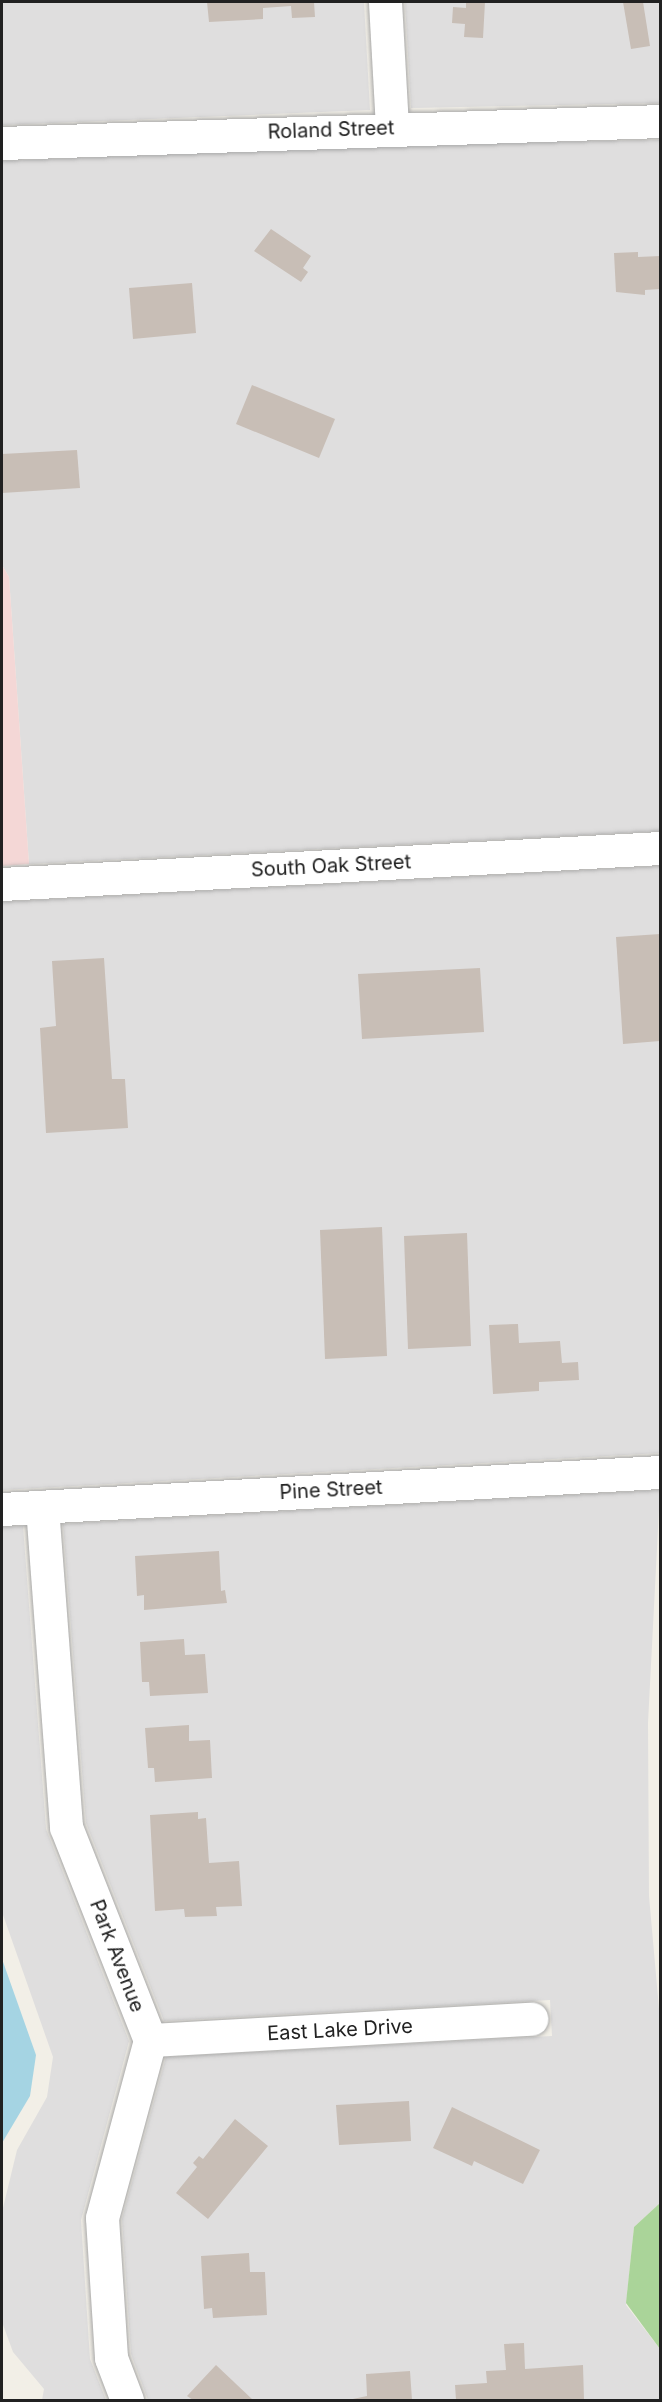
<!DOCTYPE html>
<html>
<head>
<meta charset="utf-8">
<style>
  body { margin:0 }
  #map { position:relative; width:662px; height:2402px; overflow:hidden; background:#f2efe7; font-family:Inter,sans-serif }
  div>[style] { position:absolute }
  .residential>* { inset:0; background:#dfdede }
  .commercial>* { inset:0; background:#f4d7d6 }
  .forest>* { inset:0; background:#aad499 }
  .water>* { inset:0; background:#a5d4e3 }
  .building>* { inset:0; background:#c8beb6 }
  .roads { filter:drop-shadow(0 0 2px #a8a8a8) drop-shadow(0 0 2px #a8a8a8) }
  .street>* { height:33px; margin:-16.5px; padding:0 16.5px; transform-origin:16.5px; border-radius:16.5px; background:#fff }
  span { translate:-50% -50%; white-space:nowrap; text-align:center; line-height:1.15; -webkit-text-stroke:5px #fff; paint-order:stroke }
  .street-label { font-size:20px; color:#212121 }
  .frame { position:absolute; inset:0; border:3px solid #212121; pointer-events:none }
</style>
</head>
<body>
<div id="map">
  <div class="residential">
    <div style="clip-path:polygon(2px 2px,364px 2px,370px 110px,2px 125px)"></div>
    <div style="clip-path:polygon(405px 2px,660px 2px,660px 103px,411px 108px)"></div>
    <div style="clip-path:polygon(660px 140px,660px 831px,29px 864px,9px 577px,2px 565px,2px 161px,392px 145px)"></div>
    <div style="clip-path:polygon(660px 866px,660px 1453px,2px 1490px,2px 902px)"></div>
    <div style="clip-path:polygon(660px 1490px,648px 1723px,649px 1896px,660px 2020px,660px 2203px,634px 2227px,626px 2305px,660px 2349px,660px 2400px,148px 2400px,131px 2354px,122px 2219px,166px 2057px,552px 2036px,550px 2000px,164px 2021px,86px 1823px,63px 1524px)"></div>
    <div style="clip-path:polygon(23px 1526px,46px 1829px,129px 2041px,81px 2220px,90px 2359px,106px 2400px,42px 2400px,44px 2389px,13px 2352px,2px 2322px,2px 2212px,17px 2150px,47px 2097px,53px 2057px,2px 1912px,2px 1527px)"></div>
  </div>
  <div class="commercial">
    <div style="clip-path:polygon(2px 565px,9px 577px,29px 864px,2px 866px)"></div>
  </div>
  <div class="forest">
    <div style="clip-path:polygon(660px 2203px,660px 2349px,626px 2303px,634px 2227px)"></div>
  </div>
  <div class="water">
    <div style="clip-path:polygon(2px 1959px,36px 2055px,30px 2096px,2px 2143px)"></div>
  </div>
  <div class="building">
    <div style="clip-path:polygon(207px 2px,314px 2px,315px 17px,292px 18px,291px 6px,263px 8px,263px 19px,209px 22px)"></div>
    <div style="clip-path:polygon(466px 2px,485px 2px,483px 38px,464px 37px,465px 24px,452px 23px,453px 7px,466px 8px)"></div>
    <div style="clip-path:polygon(623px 2px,643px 2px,650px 46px,631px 49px)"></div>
    <div style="clip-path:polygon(271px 229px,311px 256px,303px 268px,308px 272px,301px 282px,254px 251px)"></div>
    <div style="clip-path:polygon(638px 252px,638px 257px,660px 256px,660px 289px,645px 290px,645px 295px,616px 292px,614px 253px)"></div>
    <div style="clip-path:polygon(192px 283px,196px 333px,133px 339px,129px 288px)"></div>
    <div style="clip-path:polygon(252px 385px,335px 419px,319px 458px,236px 424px)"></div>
    <div style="clip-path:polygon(77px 450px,80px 488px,2px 493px,2px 454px)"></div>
    <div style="clip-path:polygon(660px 934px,660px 1041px,623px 1044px,616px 937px)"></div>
    <div style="clip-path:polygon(104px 958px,112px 1079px,125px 1079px,128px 1128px,46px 1133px,40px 1028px,56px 1026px,52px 961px)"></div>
    <div style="clip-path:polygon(480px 968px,484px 1032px,362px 1039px,358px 974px)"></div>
    <div style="clip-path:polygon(382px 1227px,387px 1356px,325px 1359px,320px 1230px)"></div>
    <div style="clip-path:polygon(467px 1233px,471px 1346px,408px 1349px,404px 1236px)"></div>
    <div style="clip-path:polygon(518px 1324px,519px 1343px,560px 1341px,562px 1363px,578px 1362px,579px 1380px,539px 1382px,539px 1391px,493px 1394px,489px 1325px)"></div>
    <div style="clip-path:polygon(219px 1551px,221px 1591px,225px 1590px,227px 1603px,144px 1610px,144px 1595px,137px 1596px,135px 1556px)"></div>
    <div style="clip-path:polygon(184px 1639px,185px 1655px,205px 1654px,208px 1693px,150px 1696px,149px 1682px,142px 1682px,140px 1642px)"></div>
    <div style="clip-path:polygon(189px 1725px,189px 1741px,210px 1740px,212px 1778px,155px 1782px,154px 1768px,148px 1768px,145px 1728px)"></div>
    <div style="clip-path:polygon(198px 1812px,198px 1819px,206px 1818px,209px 1863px,239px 1861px,242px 1906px,216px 1907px,217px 1916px,185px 1917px,184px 1909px,155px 1911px,150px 1815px)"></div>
    <div style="clip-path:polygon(409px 2101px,411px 2141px,339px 2145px,336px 2105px)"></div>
    <div style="clip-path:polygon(452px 2107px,540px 2150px,523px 2184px,474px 2161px,472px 2166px,433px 2148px)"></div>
    <div style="clip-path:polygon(235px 2119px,268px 2146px,208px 2219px,176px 2193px,197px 2167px,193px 2163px,199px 2156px,203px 2159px)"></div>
    <div style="clip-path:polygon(249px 2253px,250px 2272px,265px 2272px,267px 2315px,213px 2318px,212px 2308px,204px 2309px,201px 2256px)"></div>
    <div style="clip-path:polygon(524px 2343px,525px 2369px,583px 2365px,584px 2400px,456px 2400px,455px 2385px,487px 2383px,486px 2371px,506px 2370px,504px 2344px)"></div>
    <div style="clip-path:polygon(216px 2365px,253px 2400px,193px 2400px,187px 2396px)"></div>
    <div style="clip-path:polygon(410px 2371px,412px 2400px,348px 2400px,367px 2396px,366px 2374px)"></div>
  </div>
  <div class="roads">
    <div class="street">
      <div style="left:385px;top:2px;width:125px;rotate:86.8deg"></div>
      <div style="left:2px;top:143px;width:658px;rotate:-1.91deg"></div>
      <div style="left:2px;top:884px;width:659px;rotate:-3.13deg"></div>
      <div style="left:42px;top:1507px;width:321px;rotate:85.7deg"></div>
      <div style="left:66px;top:1827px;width:229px;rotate:68.5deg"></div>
      <div style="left:150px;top:2040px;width:184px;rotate:105.1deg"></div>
      <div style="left:102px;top:2218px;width:140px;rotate:86.3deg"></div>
      <div style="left:111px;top:2358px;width:45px;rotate:69.1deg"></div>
      <div style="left:2px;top:1509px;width:659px;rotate:-3.22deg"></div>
      <div style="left:150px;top:2040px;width:382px;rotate:-3.2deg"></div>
    </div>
  </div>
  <div class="street-label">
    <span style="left:331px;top:130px;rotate:-2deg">Roland Street</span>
    <span style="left:331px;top:866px;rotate:-3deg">South Oak Street</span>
    <span style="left:331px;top:1490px;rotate:-3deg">Pine Street</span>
    <span style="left:117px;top:1956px;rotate:69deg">Park Avenue</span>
    <span style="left:340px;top:2030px;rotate:-3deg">East Lake Drive</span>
  </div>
  <div class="frame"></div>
</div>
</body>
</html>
